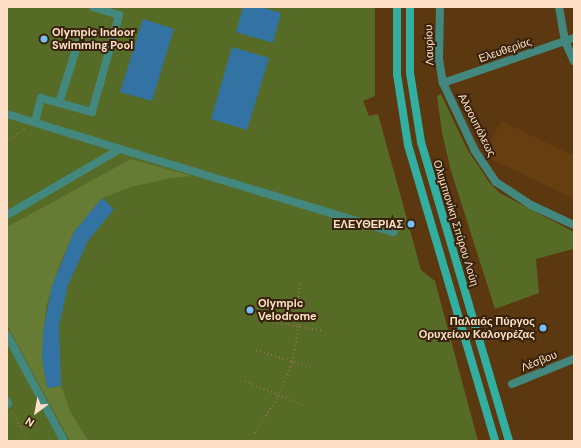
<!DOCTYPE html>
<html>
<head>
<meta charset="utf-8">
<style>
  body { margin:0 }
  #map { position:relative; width:581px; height:448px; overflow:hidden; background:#5c3810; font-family:"DM Sans",sans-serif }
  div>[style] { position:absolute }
  .built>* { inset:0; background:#673e10 }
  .green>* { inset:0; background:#566b25 }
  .forest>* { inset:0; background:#667b34 }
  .water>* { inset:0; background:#3273a3 }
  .path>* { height:2px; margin-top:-1px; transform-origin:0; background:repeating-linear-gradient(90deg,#92704d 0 1px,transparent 0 4px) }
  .street>* { height:8px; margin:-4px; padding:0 4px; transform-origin:4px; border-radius:4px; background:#43887f }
  .secondary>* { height:8px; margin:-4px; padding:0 4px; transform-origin:4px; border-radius:4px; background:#31afa1 }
  .dots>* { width:11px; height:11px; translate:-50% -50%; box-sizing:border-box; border:2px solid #38230d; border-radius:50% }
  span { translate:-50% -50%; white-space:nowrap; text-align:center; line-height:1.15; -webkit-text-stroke:4px #38230d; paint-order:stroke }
  .poi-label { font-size:11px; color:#fde0c7; font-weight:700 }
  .left { translate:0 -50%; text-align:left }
  .right { translate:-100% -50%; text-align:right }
  .street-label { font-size:11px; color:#fde0c7 }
  .frame { position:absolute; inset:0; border:8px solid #fde0c7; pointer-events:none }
  .north { position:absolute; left:16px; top:392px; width:40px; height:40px; -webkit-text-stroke:3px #38230d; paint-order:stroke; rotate:212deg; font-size:11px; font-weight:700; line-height:16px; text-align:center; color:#fde0c7 }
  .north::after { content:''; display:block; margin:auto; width:14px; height:18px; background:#fde0c7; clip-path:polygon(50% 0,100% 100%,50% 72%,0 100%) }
</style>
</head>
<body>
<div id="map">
  <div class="built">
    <div style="clip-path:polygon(501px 121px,574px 156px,573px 198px,485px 156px)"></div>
  </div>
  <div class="green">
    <div style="clip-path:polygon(7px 7px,375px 7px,375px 96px,363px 101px,369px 116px,378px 114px,421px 270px,435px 281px,478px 441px,7px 441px)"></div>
    <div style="clip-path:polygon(441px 94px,467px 149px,489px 182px,500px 193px,574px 232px,573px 249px,536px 259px,539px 293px,495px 309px,451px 171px,442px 133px,437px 96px)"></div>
  </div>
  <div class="forest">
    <div style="clip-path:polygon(131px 159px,192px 176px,171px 178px,131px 187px,102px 198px,74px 232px,58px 269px,46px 307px,42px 358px,47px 388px,61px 386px,70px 411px,88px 441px,70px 441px,7px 325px,7px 227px)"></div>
  </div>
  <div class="water">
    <div style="clip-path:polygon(243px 7px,261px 7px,281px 13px,273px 43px,236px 32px)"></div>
    <div style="clip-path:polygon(143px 19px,174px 29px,152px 101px,120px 92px)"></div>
    <div style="clip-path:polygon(232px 47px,269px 58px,247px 130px,211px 119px)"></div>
    <div style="clip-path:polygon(102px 198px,114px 209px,88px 241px,68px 285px,59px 326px,61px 386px,47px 388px,42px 358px,43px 332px,52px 286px,74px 232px)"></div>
  </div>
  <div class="path">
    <div style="left:7px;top:141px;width:22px;rotate:-34deg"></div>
    <div style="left:261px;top:320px;width:64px;rotate:9.9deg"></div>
    <div style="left:256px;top:350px;width:60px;rotate:17.5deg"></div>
    <div style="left:245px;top:381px;width:62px;rotate:22.8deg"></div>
    <div style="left:12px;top:412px;width:33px;rotate:61deg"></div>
    <div style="left:255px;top:433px;width:43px;rotate:-57.4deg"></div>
    <div style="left:278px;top:397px;width:38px;rotate:-68deg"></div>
    <div style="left:292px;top:362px;width:38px;rotate:-79deg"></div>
    <div style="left:299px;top:325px;width:41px;rotate:-90deg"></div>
  </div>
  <div class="street">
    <div style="left:440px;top:7px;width:52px;rotate:91.1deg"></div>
    <div style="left:439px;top:59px;width:24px;rotate:81deg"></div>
    <div style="left:443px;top:83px;width:75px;rotate:64.8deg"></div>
    <div style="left:475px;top:151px;width:37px;rotate:56deg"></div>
    <div style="left:496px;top:182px;width:42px;rotate:33.3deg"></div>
    <div style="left:531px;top:205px;width:47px;rotate:24.9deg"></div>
    <div style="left:559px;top:7px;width:35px;rotate:80deg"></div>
    <div style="left:565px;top:41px;width:22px;rotate:66deg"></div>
    <div style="left:443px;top:83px;width:139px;rotate:-19deg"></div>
    <div style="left:59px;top:103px;width:63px;rotate:-72.4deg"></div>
    <div style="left:7px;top:114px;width:118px;rotate:17.2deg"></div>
    <div style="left:35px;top:122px;width:25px;rotate:-76deg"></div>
    <div style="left:41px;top:98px;width:53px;rotate:15.4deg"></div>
    <div style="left:92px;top:112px;width:101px;rotate:-74.4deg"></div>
    <div style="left:119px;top:15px;width:27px;rotate:-163deg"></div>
    <div style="left:7px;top:215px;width:131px;rotate:-30.3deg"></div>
    <div style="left:120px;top:149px;width:286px;rotate:16.9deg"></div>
    <div style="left:7px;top:335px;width:120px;rotate:61.7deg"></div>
    <div style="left:512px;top:384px;width:67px;rotate:-22deg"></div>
    <div style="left:7px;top:401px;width:3px;rotate:72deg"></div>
  </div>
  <div class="secondary">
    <div style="left:397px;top:7px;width:67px;rotate:90deg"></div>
    <div style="left:397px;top:74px;width:72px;rotate:81.2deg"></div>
    <div style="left:408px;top:145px;width:309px;rotate:73.6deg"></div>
    <div style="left:410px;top:7px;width:66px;rotate:90deg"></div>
    <div style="left:410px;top:73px;width:70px;rotate:80.9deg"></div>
    <div style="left:421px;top:142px;width:312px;rotate:73.6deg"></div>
  </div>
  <div class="dots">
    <div style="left:44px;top:39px;background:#78bff8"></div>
    <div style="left:411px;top:224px;background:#78bff8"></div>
    <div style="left:250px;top:310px;background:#78bff8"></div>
    <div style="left:543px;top:328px;background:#78bff8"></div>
  </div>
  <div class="poi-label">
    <span class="left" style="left:52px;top:39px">Olympic Indoor<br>Swimming Pool</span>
    <span class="right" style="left:403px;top:224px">ΕΛΕΥΘΕΡΙΑΣ</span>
    <span class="left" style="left:258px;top:310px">Olympic<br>Velodrome</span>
    <span class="right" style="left:535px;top:328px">Παλαιός Πύργος<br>Ορυχείων Καλογρέζας</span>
  </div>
  <div class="street-label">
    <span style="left:429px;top:45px;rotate:-92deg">Λαυρίου</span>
    <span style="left:505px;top:50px;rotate:-19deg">Ελευθερίας</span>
    <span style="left:477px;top:125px;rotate:63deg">Αλσουπόλεως</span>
    <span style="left:456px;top:223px;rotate:73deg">Ολυμπιονίκη Σπύρου Λούη</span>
    <span style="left:539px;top:361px;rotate:-22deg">Λέσβου</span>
  </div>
  <div class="frame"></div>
  <div class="north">N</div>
</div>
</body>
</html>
